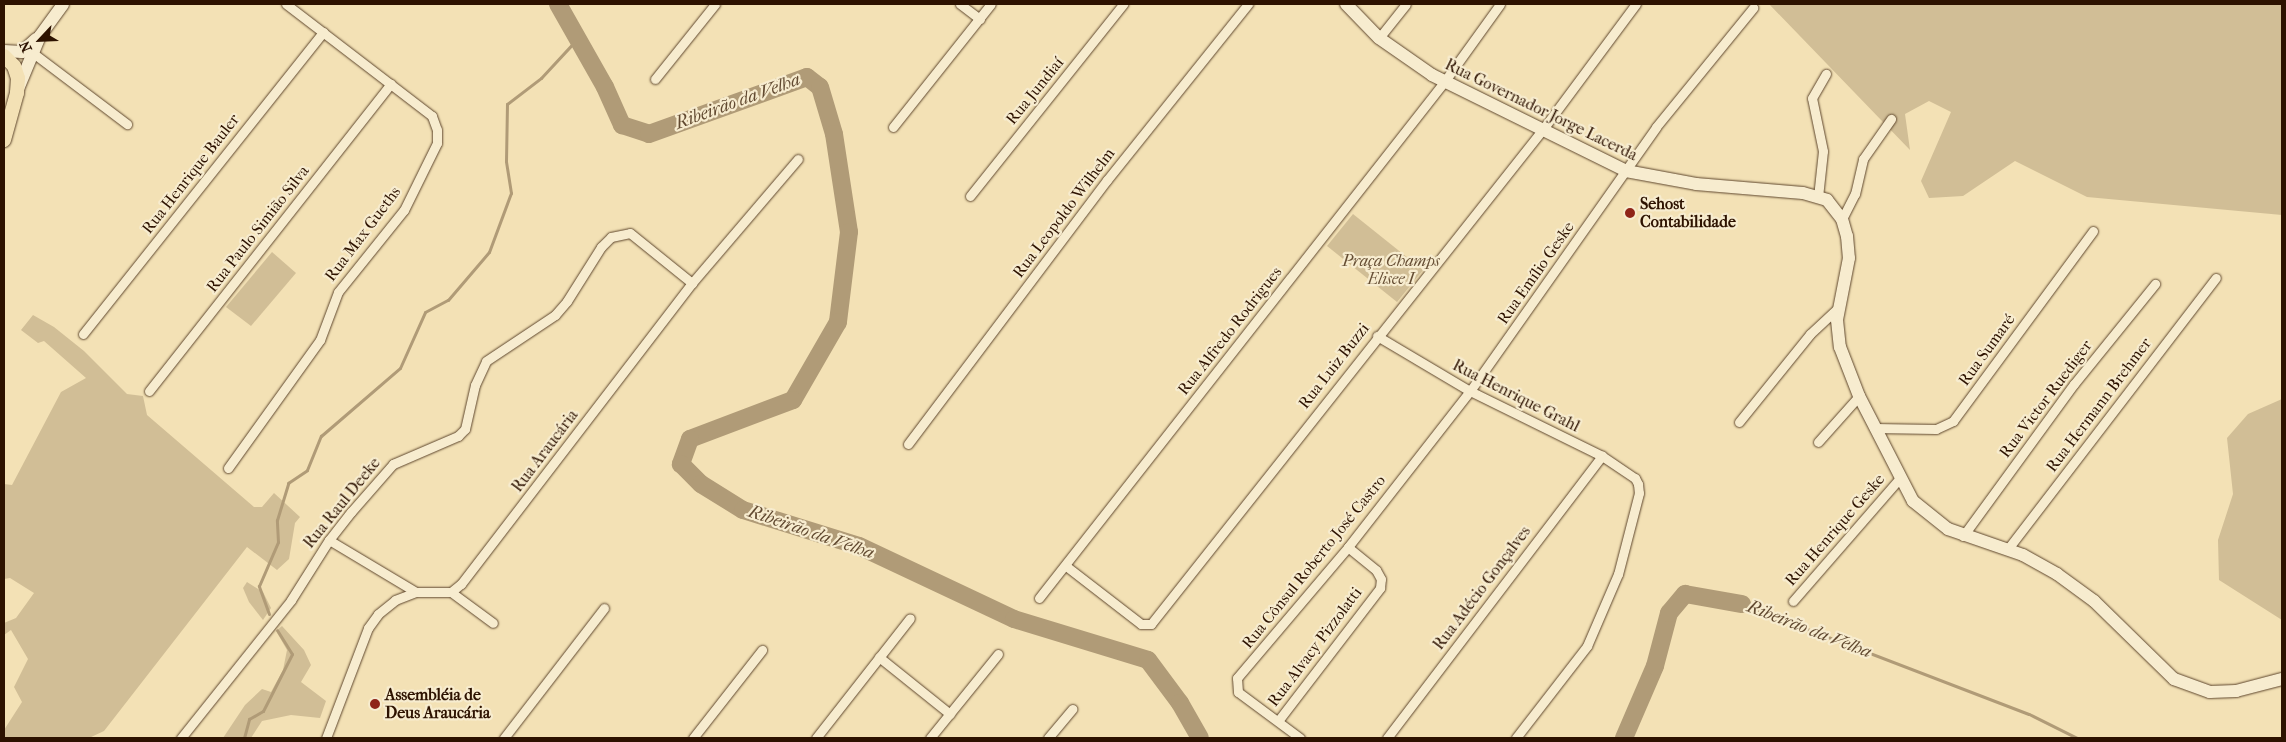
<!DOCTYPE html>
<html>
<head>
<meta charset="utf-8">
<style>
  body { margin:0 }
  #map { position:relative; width:2286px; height:742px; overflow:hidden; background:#f3e1b5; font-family:"IM FELL French Canon",serif }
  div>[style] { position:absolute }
  .green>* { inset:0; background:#d1be96 }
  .stream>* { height:3px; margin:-1.5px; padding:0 1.5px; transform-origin:1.5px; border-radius:1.5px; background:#b09b77 }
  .river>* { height:18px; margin:-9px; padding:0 9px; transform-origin:9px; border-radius:9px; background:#b09b77 }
  .roads { filter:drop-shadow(0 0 1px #5e462d) drop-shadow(0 0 1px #5e462d) }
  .street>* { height:9px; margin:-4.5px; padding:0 4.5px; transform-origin:4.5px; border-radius:4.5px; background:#f7eccf }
  .secondary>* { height:12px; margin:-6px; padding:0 6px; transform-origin:6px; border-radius:6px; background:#f7eccf }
  .primary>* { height:14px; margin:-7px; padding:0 7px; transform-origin:7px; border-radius:7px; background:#f3e1b5 }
  .dots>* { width:14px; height:14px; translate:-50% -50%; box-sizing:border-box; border:2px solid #f7eccf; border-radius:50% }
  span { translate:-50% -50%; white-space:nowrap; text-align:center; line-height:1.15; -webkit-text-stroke:4.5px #f7eccf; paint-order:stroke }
  .street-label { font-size:16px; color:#2d1200 }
  .poi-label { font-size:16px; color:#2d1200; font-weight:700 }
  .left { translate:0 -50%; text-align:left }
  .park-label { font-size:16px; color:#664e34; font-style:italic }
  .water-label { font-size:18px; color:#614930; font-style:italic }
  .frame { position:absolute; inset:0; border:5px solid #2d1200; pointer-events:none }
  .north { position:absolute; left:15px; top:15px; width:50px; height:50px; -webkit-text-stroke:4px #f7eccf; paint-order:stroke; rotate:245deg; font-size:14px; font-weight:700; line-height:20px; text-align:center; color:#2d1200 }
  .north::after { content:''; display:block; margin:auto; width:18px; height:22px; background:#2d1200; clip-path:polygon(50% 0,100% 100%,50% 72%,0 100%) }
</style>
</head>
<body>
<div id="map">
  <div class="green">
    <div style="clip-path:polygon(1769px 4px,2282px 4px,2282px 215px,2087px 197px,2015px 161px,1963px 196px,1929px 198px,1921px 181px,1951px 112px,1929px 101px,1905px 114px,1910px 150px)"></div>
    <div style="clip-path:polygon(1353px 214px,1423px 270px,1397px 302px,1327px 246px)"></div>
    <div style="clip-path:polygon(272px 252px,296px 273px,251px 326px,226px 307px)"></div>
    <div style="clip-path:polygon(33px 315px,54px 327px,84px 351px,127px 394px,143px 396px,147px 415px,254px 507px,262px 507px,274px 493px,300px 517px,295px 523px,289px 559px,277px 570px,247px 547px,104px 731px,89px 738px,4px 738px,4px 730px,22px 702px,14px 687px,28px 659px,11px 630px,4px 635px,4px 623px,16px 618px,34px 593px,10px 578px,4px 579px,4px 484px,12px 485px,61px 392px,86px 378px,44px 341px,38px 343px,21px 330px)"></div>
    <div style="clip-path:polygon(2282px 399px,2282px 620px,2219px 580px,2218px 540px,2233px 494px,2227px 438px,2248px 414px)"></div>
    <div style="clip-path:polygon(247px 582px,263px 592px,271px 608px,263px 620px,249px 602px,243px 588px)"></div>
    <div style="clip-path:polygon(282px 626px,304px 650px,311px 665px,301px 682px,326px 701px,320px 718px,291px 715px,262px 721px,251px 738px,223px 738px,245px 705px,262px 689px,271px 692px,283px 670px,287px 650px,276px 631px)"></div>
  </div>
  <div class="stream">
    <div style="left:1742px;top:604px;width:307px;rotate:21deg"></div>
    <div style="left:2029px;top:714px;width:54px;rotate:26.6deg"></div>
    <div style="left:269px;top:614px;width:30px;rotate:-110deg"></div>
    <div style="left:259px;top:586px;width:48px;rotate:-66.6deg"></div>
    <div style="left:278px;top:542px;width:22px;rotate:-93deg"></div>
    <div style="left:277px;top:520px;width:39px;rotate:-73deg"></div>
    <div style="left:288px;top:483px;width:23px;rotate:-34deg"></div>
    <div style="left:307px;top:470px;width:37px;rotate:-68deg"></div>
    <div style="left:321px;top:436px;width:104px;rotate:-40.7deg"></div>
    <div style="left:400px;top:368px;width:61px;rotate:-65.9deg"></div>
    <div style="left:425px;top:312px;width:26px;rotate:-28deg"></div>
    <div style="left:448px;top:300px;width:63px;rotate:-49.5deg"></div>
    <div style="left:489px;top:252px;width:63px;rotate:-69.6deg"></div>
    <div style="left:511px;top:193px;width:32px;rotate:-99deg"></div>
    <div style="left:506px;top:161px;width:57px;rotate:-89deg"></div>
    <div style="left:507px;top:104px;width:43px;rotate:-37.4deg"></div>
    <div style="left:541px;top:78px;width:54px;rotate:-47.2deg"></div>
    <div style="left:244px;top:738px;width:20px;rotate:-75deg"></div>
    <div style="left:249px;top:719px;width:16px;rotate:-30deg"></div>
    <div style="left:263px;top:711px;width:64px;rotate:-63deg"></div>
    <div style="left:292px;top:654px;width:28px;rotate:-122deg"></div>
  </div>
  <div class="river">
    <div style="left:558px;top:4px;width:95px;rotate:60.5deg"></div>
    <div style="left:605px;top:87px;width:42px;rotate:65.9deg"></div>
    <div style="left:622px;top:125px;width:28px;rotate:18deg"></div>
    <div style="left:649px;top:134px;width:168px;rotate:-19.8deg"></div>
    <div style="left:807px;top:77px;width:16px;rotate:38deg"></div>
    <div style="left:820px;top:87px;width:49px;rotate:73.4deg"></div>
    <div style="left:834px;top:134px;width:99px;rotate:81.3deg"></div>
    <div style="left:849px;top:232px;width:91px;rotate:97deg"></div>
    <div style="left:838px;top:322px;width:90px;rotate:120deg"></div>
    <div style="left:793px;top:400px;width:110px;rotate:159.3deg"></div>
    <div style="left:690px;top:439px;width:27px;rotate:110deg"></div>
    <div style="left:681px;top:464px;width:28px;rotate:45deg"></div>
    <div style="left:701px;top:484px;width:49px;rotate:31.8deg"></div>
    <div style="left:743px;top:510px;width:121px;rotate:17.2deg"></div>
    <div style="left:859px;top:546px;width:171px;rotate:25.2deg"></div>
    <div style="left:1014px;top:619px;width:140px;rotate:17deg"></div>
    <div style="left:1148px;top:660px;width:54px;rotate:53.3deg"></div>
    <div style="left:1180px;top:703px;width:40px;rotate:60.3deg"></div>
    <div style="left:1624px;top:738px;width:78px;rotate:-66.7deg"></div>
    <div style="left:1655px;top:666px;width:55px;rotate:-75.2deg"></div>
    <div style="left:1669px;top:613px;width:25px;rotate:-50deg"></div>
    <div style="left:1685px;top:594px;width:58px;rotate:10deg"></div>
  </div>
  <div class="roads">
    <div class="street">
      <div style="left:960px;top:4px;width:25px;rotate:37deg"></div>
      <div style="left:1379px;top:38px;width:43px;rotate:-51.5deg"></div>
      <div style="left:33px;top:53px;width:118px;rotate:37.1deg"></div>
      <div style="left:655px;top:79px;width:96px;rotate:-51.3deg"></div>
      <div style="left:893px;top:127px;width:157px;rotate:-51.5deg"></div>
      <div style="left:970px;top:196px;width:246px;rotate:-51.4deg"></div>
      <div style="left:1818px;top:197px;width:46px;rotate:-83.8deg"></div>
      <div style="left:1823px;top:151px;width:54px;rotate:-101.7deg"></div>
      <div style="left:1812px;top:98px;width:28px;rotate:-60deg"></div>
      <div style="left:1842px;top:219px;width:28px;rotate:-63deg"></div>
      <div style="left:1855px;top:194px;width:36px;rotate:-77deg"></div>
      <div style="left:1863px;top:159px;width:49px;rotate:-55deg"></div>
      <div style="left:83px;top:334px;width:386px;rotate:-51.5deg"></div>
      <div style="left:1377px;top:336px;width:108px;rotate:30.6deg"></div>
      <div style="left:1470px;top:391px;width:147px;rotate:26.2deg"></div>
      <div style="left:1602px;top:456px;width:40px;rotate:34deg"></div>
      <div style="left:1635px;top:478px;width:7px;rotate:63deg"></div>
      <div style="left:1638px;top:484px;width:9px;rotate:84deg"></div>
      <div style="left:1639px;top:493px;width:84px;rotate:104.5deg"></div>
      <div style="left:1618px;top:574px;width:78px;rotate:113.3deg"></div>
      <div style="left:1587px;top:646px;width:116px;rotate:127.7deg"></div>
      <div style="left:149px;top:391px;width:391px;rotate:-51.8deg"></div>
      <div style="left:1739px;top:422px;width:113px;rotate:-51.1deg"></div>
      <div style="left:1810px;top:334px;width:40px;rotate:-43deg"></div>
      <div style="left:1874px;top:428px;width:62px;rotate:0.9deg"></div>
      <div style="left:1936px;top:429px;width:19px;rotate:-25deg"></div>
      <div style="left:1953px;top:421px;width:236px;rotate:-53.6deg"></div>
      <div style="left:1818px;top:442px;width:62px;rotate:-48.3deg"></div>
      <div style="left:908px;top:444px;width:331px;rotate:-53deg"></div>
      <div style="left:1107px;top:180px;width:226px;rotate:-51.3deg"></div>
      <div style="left:228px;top:468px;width:158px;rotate:-54.3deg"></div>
      <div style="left:320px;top:340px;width:51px;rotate:-69.4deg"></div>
      <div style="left:338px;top:292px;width:105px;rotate:-51.2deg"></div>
      <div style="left:404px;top:210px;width:75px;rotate:-63.8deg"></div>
      <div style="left:437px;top:143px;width:13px;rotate:-90deg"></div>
      <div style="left:437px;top:130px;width:15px;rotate:-110deg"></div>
      <div style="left:432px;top:116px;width:184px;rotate:-142.5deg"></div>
      <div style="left:1963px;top:536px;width:188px;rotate:-53.9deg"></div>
      <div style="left:2074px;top:384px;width:129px;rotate:-51deg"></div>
      <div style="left:329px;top:540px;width:101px;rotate:30.9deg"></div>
      <div style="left:2007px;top:550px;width:343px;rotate:-52.5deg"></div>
      <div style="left:1066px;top:566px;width:95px;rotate:37.7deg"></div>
      <div style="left:1141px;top:624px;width:10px"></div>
      <div style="left:1151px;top:624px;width:631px;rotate:-51.62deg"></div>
      <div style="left:1543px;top:129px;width:156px;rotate:-53.4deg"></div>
      <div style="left:451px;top:592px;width:52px;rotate:36.4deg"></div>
      <div style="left:1039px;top:598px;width:656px;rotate:-51.87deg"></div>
      <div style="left:1444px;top:82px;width:96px;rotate:-54.3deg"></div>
      <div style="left:1793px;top:601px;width:163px;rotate:-49deg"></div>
      <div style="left:879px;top:657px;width:91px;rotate:38.8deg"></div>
      <div style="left:1278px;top:721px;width:168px;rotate:-52.5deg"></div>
      <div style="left:1380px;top:588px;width:9px;rotate:-84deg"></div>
      <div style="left:1381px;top:579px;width:10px;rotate:-119deg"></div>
      <div style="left:1376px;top:570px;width:36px;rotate:-141deg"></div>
      <div style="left:181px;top:738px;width:176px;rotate:-51.4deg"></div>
      <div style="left:291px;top:600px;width:71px;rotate:-57.7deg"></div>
      <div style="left:329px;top:540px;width:36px;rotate:-52deg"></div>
      <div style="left:351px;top:512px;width:64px;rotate:-48.8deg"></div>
      <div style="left:393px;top:464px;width:71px;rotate:-23.3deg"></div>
      <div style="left:458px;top:436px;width:10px;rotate:-45deg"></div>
      <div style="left:465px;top:429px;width:45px;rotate:-77.2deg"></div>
      <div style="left:475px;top:385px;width:26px;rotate:-65deg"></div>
      <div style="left:486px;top:361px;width:83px;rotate:-33.7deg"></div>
      <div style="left:555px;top:315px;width:18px;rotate:-49deg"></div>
      <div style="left:567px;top:301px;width:64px;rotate:-57.8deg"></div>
      <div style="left:601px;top:247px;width:14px;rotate:-45deg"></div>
      <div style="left:611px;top:237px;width:19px;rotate:-12deg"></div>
      <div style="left:630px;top:233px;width:80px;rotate:38.9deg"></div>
      <div style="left:326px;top:738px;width:118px;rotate:-69.1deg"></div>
      <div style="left:368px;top:628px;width:17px;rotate:-54deg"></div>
      <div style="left:378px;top:614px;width:22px;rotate:-39deg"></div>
      <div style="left:395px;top:600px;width:22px;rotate:-21deg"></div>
      <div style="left:416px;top:592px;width:35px"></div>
      <div style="left:451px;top:592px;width:13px;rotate:-39deg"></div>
      <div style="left:461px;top:584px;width:379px;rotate:-52.5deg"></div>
      <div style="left:692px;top:283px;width:163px;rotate:-49.5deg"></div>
      <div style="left:504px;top:738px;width:164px;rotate:-52.4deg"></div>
      <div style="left:693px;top:738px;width:112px;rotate:-51.9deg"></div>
      <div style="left:816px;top:738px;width:152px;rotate:-51.9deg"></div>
      <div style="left:930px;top:738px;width:108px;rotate:-51deg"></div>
      <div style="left:1048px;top:738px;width:38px;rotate:-50deg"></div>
      <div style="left:1300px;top:738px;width:77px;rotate:-143.4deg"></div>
      <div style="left:1238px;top:692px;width:14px;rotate:-94deg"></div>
      <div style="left:1237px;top:678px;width:172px;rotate:-49.7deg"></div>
      <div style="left:1348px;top:547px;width:198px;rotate:-52deg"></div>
      <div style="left:1470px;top:391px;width:323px;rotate:-54.8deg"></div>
      <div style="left:1656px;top:127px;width:154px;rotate:-50.8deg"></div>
      <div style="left:1387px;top:738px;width:355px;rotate:-52.7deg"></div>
    </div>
    <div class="secondary">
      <div style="left:1346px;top:4px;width:47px;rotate:45.9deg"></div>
      <div style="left:1379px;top:38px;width:65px;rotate:34.9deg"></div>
      <div style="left:1432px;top:75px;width:216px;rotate:26.3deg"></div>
      <div style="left:1626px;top:171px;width:71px;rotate:10.5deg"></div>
      <div style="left:1696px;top:184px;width:107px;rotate:4.8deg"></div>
      <div style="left:1803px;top:193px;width:25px;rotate:16deg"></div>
      <div style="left:1827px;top:200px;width:24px;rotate:52deg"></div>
      <div style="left:1842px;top:219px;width:18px;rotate:74deg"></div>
      <div style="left:1847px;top:236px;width:22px;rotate:85deg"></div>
      <div style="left:1849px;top:258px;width:63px;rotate:101deg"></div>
      <div style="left:1837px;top:320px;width:27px;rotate:84deg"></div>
      <div style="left:1840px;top:347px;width:53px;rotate:68.8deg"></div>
      <div style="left:1859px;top:396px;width:118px;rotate:62.8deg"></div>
      <div style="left:1913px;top:501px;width:45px;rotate:38.7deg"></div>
      <div style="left:1948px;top:529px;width:79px;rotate:19.1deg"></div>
      <div style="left:2023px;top:555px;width:39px;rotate:29deg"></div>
      <div style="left:2057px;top:574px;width:46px;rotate:36.1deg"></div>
      <div style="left:2094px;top:601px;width:112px;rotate:44.3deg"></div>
      <div style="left:2174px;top:679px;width:38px;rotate:20deg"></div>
      <div style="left:2210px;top:692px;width:26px;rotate:-2deg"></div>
      <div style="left:2236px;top:691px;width:48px;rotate:-14.6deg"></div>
      <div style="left:4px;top:51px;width:18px;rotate:3deg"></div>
      <div style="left:22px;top:52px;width:19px;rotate:-43deg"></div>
      <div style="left:18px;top:89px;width:57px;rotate:-67.5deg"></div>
      <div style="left:40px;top:36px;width:39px;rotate:-54deg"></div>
    </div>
    <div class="primary">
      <div style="left:4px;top:56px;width:14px;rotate:45deg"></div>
      <div style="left:14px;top:66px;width:13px;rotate:72deg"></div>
      <div style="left:18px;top:78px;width:15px;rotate:94deg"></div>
      <div style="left:17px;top:93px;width:49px;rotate:105.5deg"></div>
    </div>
  </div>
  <div class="dots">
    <div style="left:1630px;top:213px;background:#8f2418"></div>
    <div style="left:375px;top:704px;background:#8f2418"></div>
  </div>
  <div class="street-label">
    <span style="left:1035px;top:91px;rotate:-51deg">Rua Jundiaí</span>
    <span style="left:1541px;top:110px;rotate:26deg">Rua Governador Jorge Lacerda</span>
    <span style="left:191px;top:174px;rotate:-52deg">Rua Henrique Bauler</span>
    <span style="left:1064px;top:213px;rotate:-53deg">Rua Leopoldo Wilhelm</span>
    <span style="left:258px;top:229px;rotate:-52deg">Rua Paulo Simião Silva</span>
    <span style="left:363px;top:234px;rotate:-53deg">Rua Max Gueths</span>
    <span style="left:1536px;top:273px;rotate:-55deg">Rua Emílio Geske</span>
    <span style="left:1230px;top:331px;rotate:-52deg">Rua Alfredo Rodrigues</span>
    <span style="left:1987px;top:350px;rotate:-54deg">Rua Sumaré</span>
    <span style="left:1334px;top:366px;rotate:-52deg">Rua Luiz Buzzi</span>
    <span style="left:1516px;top:396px;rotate:27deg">Rua Henrique Grahl</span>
    <span style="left:2046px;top:399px;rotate:-53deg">Rua Victor Ruediger</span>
    <span style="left:2099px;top:405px;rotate:-53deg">Rua Hermann Brehmer</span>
    <span style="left:545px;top:451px;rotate:-53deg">Rua Araucária</span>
    <span style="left:342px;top:503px;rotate:-51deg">Rua Raul Deeke</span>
    <span style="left:1835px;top:530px;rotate:-49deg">Rua Henrique Geske</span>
    <span style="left:1314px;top:562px;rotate:-51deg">Rua Cônsul Roberto José Castro</span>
    <span style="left:1482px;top:588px;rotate:-53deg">Rua Adécio Gonçalves</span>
    <span style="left:1315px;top:647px;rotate:-53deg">Rua Alvacy Pizzolatti</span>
  </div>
  <div class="poi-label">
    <span class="left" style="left:1640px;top:213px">Sehost<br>Contabilidade</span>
    <span class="left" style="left:385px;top:704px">Assembléia de<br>Deus Araucária</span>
  </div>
  <div class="park-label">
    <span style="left:1391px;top:270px">Praça Champs<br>Elisee I</span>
  </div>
  <div class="water-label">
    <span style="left:738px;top:102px;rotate:-20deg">Ribeirão da Velha</span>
    <span style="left:811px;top:533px;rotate:19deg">Ribeirão da Velha</span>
    <span style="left:1809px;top:630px;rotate:21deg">Ribeirão da Velha</span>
  </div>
  <div class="frame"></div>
  <div class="north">N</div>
</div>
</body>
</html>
